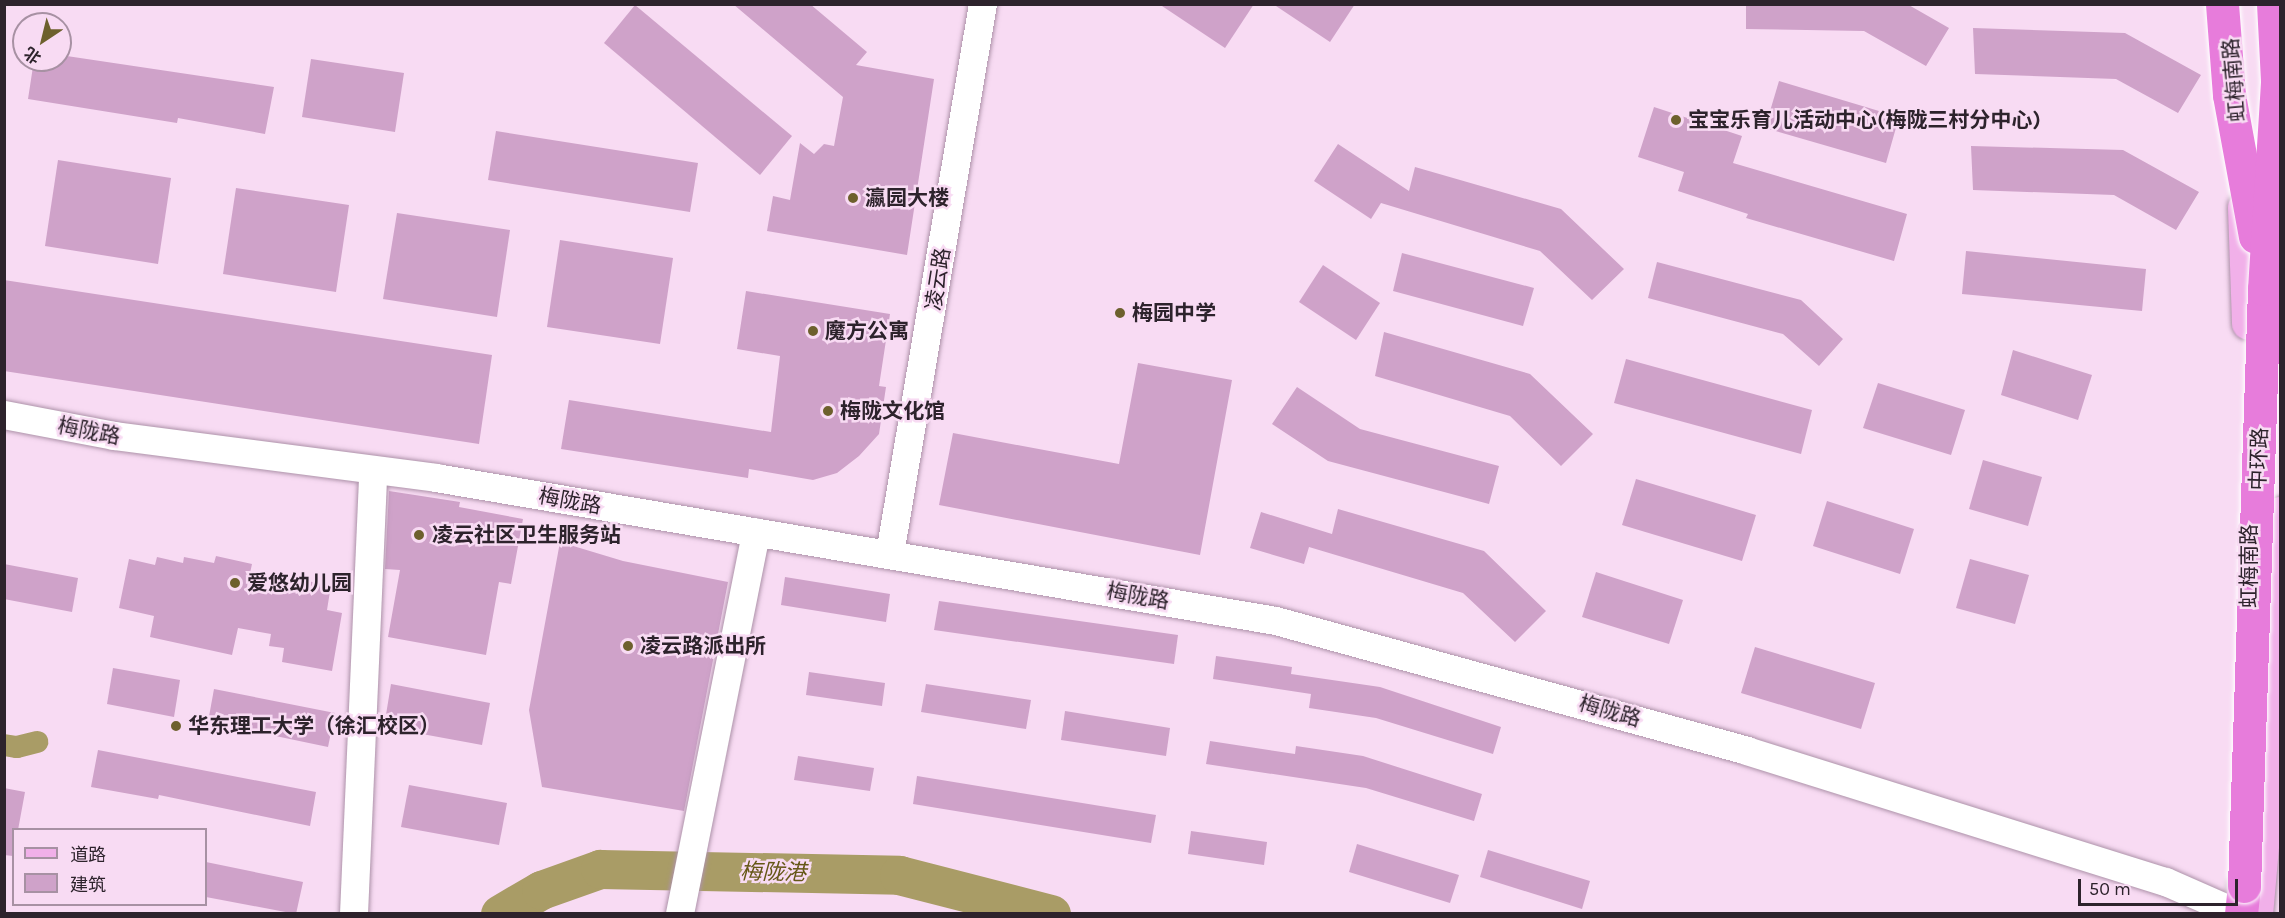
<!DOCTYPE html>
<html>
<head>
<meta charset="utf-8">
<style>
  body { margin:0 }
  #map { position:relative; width:2285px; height:918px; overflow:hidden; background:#f8dbf3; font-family:Karla,"Noto Sans SC",sans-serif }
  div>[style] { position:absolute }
  .canal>* { height:22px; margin:-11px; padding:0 11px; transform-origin:11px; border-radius:11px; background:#a99c66 }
  .river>* { height:39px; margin:-19.5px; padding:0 19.5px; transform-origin:19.5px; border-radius:19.5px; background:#a99c66 }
  .building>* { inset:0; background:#cfa2c9 }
  .roads { filter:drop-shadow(0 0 2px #ad92a9) drop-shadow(0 0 2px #ad92a9) }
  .minor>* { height:28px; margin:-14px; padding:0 14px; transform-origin:14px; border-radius:14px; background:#fff }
  .major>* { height:33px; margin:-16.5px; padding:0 16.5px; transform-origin:16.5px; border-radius:16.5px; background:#f1b0e9 }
  .highway>* { height:33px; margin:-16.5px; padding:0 16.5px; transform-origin:16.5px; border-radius:16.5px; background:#e77cdb }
  .bridges { filter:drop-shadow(0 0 2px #fff) drop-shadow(0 0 2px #fff) }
  .highway-bridge>* { height:33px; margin:-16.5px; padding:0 16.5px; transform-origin:16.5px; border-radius:16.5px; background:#e77cdb }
  .dots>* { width:16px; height:16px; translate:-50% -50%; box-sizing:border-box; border:3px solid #f8dbf3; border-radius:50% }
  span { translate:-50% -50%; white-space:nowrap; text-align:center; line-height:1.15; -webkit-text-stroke:5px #f8dbf3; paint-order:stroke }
  .street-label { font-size:21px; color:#2d232c }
  .poi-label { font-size:21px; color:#2d232c; font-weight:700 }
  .left { translate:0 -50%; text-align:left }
  .water-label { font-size:22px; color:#655717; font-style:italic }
  .frame { position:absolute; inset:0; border:6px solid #2d232c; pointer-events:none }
  .legend { position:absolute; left:12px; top:828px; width:195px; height:78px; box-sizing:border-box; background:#f8dbf3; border:2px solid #a791a3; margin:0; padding:8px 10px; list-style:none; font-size:18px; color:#2d232c }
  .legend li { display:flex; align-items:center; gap:12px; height:30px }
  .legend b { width:30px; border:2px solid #a791a3 }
  .north { position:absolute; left:12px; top:12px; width:60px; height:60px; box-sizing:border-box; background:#f8dbf3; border:2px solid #a791a3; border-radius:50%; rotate:215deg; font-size:16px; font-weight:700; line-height:24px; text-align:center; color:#2d232c }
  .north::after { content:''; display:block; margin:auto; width:21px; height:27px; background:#6d602d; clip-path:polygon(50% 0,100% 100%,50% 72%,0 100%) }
  .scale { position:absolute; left:2078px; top:879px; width:160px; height:27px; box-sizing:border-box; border:3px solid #2d232c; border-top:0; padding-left:8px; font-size:18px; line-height:21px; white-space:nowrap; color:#2d232c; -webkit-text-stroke:4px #f8dbf3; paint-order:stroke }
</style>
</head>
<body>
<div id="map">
  <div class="canal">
    <div style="left:4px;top:745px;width:13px;rotate:9deg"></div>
    <div style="left:17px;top:747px;width:21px;rotate:-14deg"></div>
  </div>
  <div class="river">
    <div style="left:500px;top:914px;width:48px;rotate:-30.3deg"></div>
    <div style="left:541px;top:890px;width:63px;rotate:-19.6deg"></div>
    <div style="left:600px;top:869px;width:299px;rotate:1.1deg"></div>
    <div style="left:899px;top:875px;width:157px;rotate:14.4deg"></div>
  </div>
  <div class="building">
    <div style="clip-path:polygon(733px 4px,810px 4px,867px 52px,856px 65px,934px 79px,907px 255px,767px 231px,773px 196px,790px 200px,800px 143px,814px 154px,824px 144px,834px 146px,843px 97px)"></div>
    <div style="clip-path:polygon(1159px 4px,1254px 4px,1225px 48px)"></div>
    <div style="clip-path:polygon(1273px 4px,1355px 4px,1330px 42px)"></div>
    <div style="clip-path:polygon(1746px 4px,1907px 4px,1949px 28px,1926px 66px,1864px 31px,1746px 29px)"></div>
    <div style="clip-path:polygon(635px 5px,792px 136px,760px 175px,604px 43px)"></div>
    <div style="clip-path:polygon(1973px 28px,2125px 33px,2201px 75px,2178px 113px,2116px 79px,1975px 74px)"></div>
    <div style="clip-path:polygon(60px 55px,274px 87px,265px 134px,178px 118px,177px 123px,28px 99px,34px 60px,60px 60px)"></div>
    <div style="clip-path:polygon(311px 59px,404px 73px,395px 132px,302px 117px)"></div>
    <div style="clip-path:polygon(1779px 81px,1899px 117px,1886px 163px,1765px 128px)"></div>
    <div style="clip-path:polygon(1654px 107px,1742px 136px,1733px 163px,1907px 214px,1894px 261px,1746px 218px,1748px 214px,1678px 191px,1684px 172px,1638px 157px)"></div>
    <div style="clip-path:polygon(496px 131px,698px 163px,690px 212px,488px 180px)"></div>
    <div style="clip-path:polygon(1338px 144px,1409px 191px,1415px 167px,1561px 209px,1624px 269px,1592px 300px,1540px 251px,1381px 203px,1371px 219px,1314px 181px)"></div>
    <div style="clip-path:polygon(1971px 146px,2123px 150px,2199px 192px,2176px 230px,2114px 195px,1973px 190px)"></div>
    <div style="clip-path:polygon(58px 160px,171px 178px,158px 264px,45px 246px)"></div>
    <div style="clip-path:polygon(236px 188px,349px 205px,336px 292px,223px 274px)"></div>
    <div style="clip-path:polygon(397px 213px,510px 230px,497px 317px,383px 299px)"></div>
    <div style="clip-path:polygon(560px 240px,673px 258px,660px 344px,547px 327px)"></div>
    <div style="clip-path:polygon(1966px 251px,2146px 269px,2142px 311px,1962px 294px)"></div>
    <div style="clip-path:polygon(1402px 253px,1534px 288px,1523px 326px,1393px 291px)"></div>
    <div style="clip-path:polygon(1657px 262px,1801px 300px,1843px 339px,1819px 366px,1783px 334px,1648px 298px)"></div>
    <div style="clip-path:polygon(1323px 265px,1380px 303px,1356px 340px,1299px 302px)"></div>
    <div style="clip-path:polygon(4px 280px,492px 355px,479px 444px,4px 371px)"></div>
    <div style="clip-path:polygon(746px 291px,890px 314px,879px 386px,886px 387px,879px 434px,859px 456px,837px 473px,813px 480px,749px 469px,748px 478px,561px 449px,569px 400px,771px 432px,780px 356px,737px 349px)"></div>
    <div style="clip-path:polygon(1384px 332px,1530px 374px,1593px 434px,1561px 466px,1510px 416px,1375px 376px)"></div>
    <div style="clip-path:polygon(2013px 350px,2092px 375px,2078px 420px,2001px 395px)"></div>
    <div style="clip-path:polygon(1626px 359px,1812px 410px,1801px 454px,1614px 403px)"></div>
    <div style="clip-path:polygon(1138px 363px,1232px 380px,1200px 555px,939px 505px,953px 433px,1119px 464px)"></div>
    <div style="clip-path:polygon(1878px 383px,1965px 410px,1951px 455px,1863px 428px)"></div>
    <div style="clip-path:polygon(1297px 387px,1360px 429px,1499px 466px,1489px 504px,1328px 461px,1272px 424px)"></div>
    <div style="clip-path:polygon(1983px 460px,2042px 477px,2028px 526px,1969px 509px)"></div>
    <div style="clip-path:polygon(1636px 479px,1756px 515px,1742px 561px,1622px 525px)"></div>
    <div style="clip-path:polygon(389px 491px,460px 502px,459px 507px,523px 519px,511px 584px,499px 582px,486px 655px,388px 637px,400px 570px,385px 569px)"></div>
    <div style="clip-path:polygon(1827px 501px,1914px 529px,1900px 574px,1813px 546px)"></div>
    <div style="clip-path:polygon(1338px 509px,1484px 551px,1546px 611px,1515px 642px,1463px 593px,1309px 547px,1304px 564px,1250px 548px,1261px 512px,1332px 534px)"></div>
    <div style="clip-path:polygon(560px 542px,623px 561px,728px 582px,684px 811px,542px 787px,529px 710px)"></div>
    <div style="clip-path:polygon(216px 556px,252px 564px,247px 587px,285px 594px,288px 578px,331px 585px,327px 610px,342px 613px,332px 671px,282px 662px,284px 648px,269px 646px,271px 634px,238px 628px,232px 655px,150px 637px,154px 616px,119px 608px,129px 559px,155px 565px,157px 557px,183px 563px,184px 557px,214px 563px)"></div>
    <div style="clip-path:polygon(1970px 559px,2029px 575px,2015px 624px,1956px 608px)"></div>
    <div style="clip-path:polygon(4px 564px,78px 578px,72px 612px,4px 599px)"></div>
    <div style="clip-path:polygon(1596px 572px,1683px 600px,1669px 644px,1582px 617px)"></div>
    <div style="clip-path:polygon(785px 577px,890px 594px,886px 622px,781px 605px)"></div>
    <div style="clip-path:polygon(939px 601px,1178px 635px,1174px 664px,934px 630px)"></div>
    <div style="clip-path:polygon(1755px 647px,1875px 683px,1861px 729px,1741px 693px)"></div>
    <div style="clip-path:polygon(1216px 656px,1292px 667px,1291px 674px,1380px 687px,1501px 727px,1493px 754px,1376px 718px,1309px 708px,1311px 694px,1213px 679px)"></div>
    <div style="clip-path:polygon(113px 668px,180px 680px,174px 717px,107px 704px)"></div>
    <div style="clip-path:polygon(809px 672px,885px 683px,882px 706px,806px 695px)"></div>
    <div style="clip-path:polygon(391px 684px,490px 703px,482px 745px,384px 727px)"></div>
    <div style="clip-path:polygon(926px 684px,1031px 700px,1026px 729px,921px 712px)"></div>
    <div style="clip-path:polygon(214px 689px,335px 713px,328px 747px,208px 722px)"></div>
    <div style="clip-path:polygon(1065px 711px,1170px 728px,1166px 756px,1061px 740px)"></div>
    <div style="clip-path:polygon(1210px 741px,1295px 754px,1296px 746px,1363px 756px,1482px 794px,1474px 821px,1366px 788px,1206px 764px)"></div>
    <div style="clip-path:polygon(98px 750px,316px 792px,310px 826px,159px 795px,158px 799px,91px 787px)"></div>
    <div style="clip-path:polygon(798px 756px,874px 768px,870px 791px,794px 780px)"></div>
    <div style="clip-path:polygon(917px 776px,1156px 815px,1151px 843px,913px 804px)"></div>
    <div style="clip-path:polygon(409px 785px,507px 803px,499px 845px,401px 827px)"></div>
    <div style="clip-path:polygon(4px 788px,25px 792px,18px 830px,14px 830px,13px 856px,4px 855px)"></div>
    <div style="clip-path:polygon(1191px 831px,1267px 842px,1264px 865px,1188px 854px)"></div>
    <div style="clip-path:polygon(1357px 844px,1459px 875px,1450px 903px,1349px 872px)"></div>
    <div style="clip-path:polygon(1488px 850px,1590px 881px,1582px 909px,1480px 877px)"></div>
    <div style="clip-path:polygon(206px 862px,303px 882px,296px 914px,206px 897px)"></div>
  </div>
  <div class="roads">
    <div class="minor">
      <div style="left:4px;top:415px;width:112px;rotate:10.8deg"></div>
      <div style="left:114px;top:436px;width:325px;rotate:7.4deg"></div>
      <div style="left:436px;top:478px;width:852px;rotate:9.66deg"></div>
      <div style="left:1276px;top:621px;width:489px;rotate:15.4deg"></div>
      <div style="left:1747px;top:751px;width:439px;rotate:17.4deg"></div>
      <div style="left:2166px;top:882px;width:80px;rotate:23.7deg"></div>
      <div style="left:890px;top:554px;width:558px;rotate:-80.4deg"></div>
      <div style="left:354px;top:914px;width:442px;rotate:-87.5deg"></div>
      <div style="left:680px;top:914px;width:389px;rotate:-78.7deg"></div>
    </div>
    <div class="major">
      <div style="left:2244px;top:207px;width:116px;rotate:88deg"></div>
      <div style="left:2256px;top:914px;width:248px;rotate:-84.9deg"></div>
      <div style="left:2278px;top:667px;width:154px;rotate:-89.3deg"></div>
    </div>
    <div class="highway">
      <div style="left:2241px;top:914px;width:28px;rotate:-84deg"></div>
    </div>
  </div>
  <div class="bridges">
    <div class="highway-bridge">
      <div style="left:2222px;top:4px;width:91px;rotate:85.6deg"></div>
      <div style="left:2229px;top:95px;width:144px;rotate:79.6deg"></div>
      <div style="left:2244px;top:886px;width:597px;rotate:-88.08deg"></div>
      <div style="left:2264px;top:289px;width:209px;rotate:-86.4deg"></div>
      <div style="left:2277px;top:80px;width:76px;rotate:-93deg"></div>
    </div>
  </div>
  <div class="dots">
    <div style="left:1676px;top:120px;background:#6d602d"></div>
    <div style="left:853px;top:198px;background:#6d602d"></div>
    <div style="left:1120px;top:313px;background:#6d602d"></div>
    <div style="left:813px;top:331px;background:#6d602d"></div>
    <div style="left:828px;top:411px;background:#6d602d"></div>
    <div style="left:419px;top:535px;background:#6d602d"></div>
    <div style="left:235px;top:583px;background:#6d602d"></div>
    <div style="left:628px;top:646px;background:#6d602d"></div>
    <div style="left:176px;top:726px;background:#6d602d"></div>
  </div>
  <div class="street-label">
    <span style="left:2234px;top:80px;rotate:-95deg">虹梅南路</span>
    <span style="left:938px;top:279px;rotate:-81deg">凌云路</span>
    <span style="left:89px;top:431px;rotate:11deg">梅陇路</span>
    <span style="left:2259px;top:459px;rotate:-88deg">中环路</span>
    <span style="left:570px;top:501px;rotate:10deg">梅陇路</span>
    <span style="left:2249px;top:566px;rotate:-90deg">虹梅南路</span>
    <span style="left:1138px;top:596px;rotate:10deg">梅陇路</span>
    <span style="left:1610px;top:711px;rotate:16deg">梅陇路</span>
  </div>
  <div class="poi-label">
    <span class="left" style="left:1688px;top:120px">宝宝乐育儿活动中心(梅陇三村分中心)</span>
    <span class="left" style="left:865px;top:198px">瀛园大楼</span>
    <span class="left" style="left:1132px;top:313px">梅园中学</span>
    <span class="left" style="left:825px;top:331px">魔方公寓</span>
    <span class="left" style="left:840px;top:411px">梅陇文化馆</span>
    <span class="left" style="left:432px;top:535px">凌云社区卫生服务站</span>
    <span class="left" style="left:247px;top:583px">爱悠幼儿园</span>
    <span class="left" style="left:640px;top:646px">凌云路派出所</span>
    <span class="left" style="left:188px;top:726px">华东理工大学（徐汇校区）</span>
  </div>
  <div class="water-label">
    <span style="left:773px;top:873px;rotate:1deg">梅陇港</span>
  </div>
  <div class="frame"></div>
  <ul class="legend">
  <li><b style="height:8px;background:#f1b0e9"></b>道路</li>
  <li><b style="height:16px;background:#cfa2c9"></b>建筑</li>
  </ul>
  <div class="north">北</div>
  <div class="scale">50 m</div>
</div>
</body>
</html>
